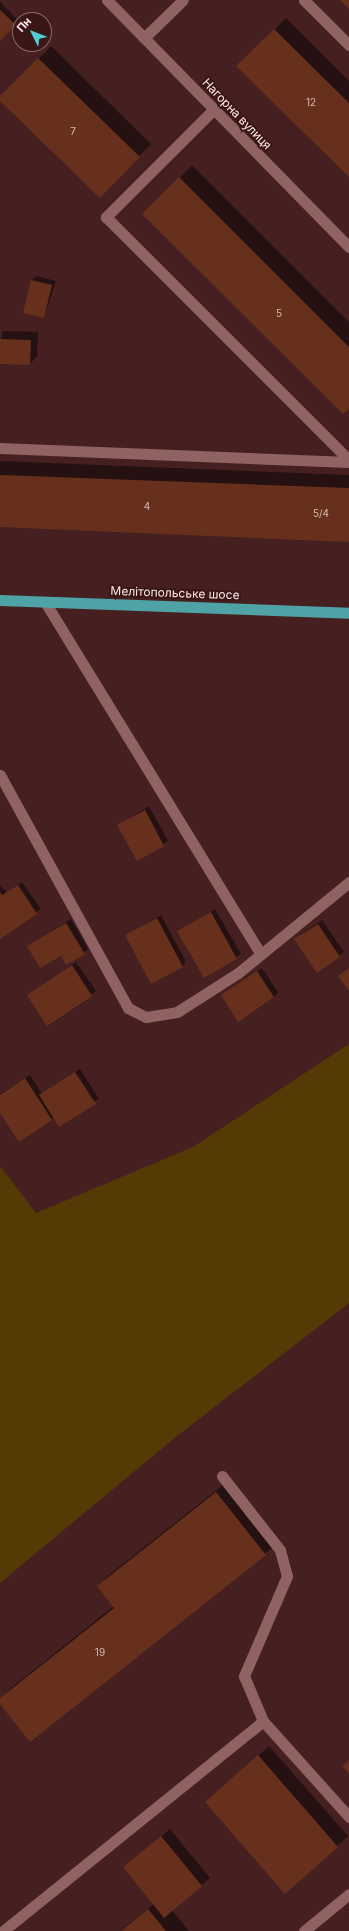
<!DOCTYPE html>
<html>
<head>
<meta charset="utf-8">
<style>
  body { margin:0 }
  #map { position:relative; width:349px; height:1931px; overflow:hidden; background:#462021; font-family:Inter,sans-serif }
  div>[style] { position:absolute }
  .green>* { inset:0; background:#543b06 }
  .shadow>* { inset:0; background:#0007 }
  .building>* { inset:0; background:#66301c }
  .service>* { height:11px; margin:-5.5px; padding:0 5.5px; transform-origin:5.5px; border-radius:5.5px; background:#906262 }
  .minor>* { height:11px; margin:-5.5px; padding:0 5.5px; transform-origin:5.5px; border-radius:5.5px; background:#906262 }
  .primary>* { height:11px; margin:-5.5px; padding:0 5.5px; transform-origin:5.5px; border-radius:5.5px; background:#4fa2a6 }
  span { translate:-50% -50%; white-space:nowrap; text-align:center; line-height:1.15; -webkit-text-stroke:4px #3b1617; paint-order:stroke }
  .number-label { font-size:10px; color:#d8bbb5 }
  .number-label span { -webkit-text-stroke-width:0 }
  .street-label { font-size:12px; color:#fee9e8 }
  .north { position:absolute; left:12px; top:12px; width:40px; height:40px; box-sizing:border-box; background:#3b1617; border:1px solid #896a6b; border-radius:50%; rotate:313deg; font-size:11px; font-weight:700; line-height:16px; text-align:center; color:#fee9e8 }
  .north::after { content:''; display:block; margin:auto; width:14px; height:18px; background:#51ccd2; clip-path:polygon(50% 0,100% 100%,50% 72%,0 100%) }
</style>
</head>
<body>
<div id="map">
  <div class="green">
    <div style="clip-path:polygon(349px 1044px,349px 1303px,177px 1436px,0 1583px,0 1166px,36px 1213px,193px 1147px)"></div>
  </div>
  <div class="shadow">
    <div style="clip-path:polygon(0 2px,19px 21px,0 40px)"></div>
    <div style="clip-path:polygon(286px 18px,349px 81px,349px 176px,238px 66px)"></div>
    <div style="clip-path:polygon(51px 46px,151px 144px,113px 184px,0 99px)"></div>
    <div style="clip-path:polygon(192px 165px,349px 322px,349px 406px,144px 214px)"></div>
    <div style="clip-path:polygon(36px 276px,56px 281px,44px 317px,31px 281px)"></div>
    <div style="clip-path:polygon(2px 331px,38px 332px,37px 356px,30px 364px,0 363px)"></div>
    <div style="clip-path:polygon(0 461px,349px 475px,349px 541px,0 526px)"></div>
    <div style="clip-path:polygon(149px 806px,168px 841px,137px 859px,119px 825px)"></div>
    <div style="clip-path:polygon(22px 882px,41px 909px,0 937px,0 886px,7px 892px)"></div>
    <div style="clip-path:polygon(215px 909px,241px 954px,204px 977px,179px 932px)"></div>
    <div style="clip-path:polygon(161px 915px,186px 962px,182px 966px,126px 935px)"></div>
    <div style="clip-path:polygon(71px 919px,88px 949px,84px 953px,61px 954px,29px 946px)"></div>
    <div style="clip-path:polygon(322px 920px,344px 952px,317px 972px,300px 935px)"></div>
    <div style="clip-path:polygon(76px 962px,96px 991px,48px 1024px,28px 995px)"></div>
    <div style="clip-path:polygon(262px 968px,278px 992px,274px 997px,222px 995px)"></div>
    <div style="clip-path:polygon(80px 1069px,99px 1099px,54px 1117px,19px 1140px,0 1111px,0 1094px,30px 1075px,42px 1094px)"></div>
    <div style="clip-path:polygon(228px 1481px,277px 1543px,265px 1554px,0 1703px,10px 1689px,114px 1606px,98px 1586px,109px 1575px)"></div>
    <div style="clip-path:polygon(269px 1746px,348px 1836px,285px 1893px,206px 1802px)"></div>
    <div style="clip-path:polygon(170px 1829px,210px 1878px,172px 1910px,189px 1931px,120px 1931px,154px 1904px,124px 1867px)"></div>
  </div>
  <div class="building">
    <div style="clip-path:polygon(340px 0,349px 0,349px 9px)"></div>
    <div style="clip-path:polygon(0 10px,16px 25px,0 41px)"></div>
    <div style="clip-path:polygon(274px 29px,349px 103px,349px 177px,236px 66px)"></div>
    <div style="clip-path:polygon(38px 58px,140px 157px,100px 198px,0 101px,0 96px)"></div>
    <div style="clip-path:polygon(179px 177px,349px 347px,349px 408px,343px 414px,142px 214px)"></div>
    <div style="clip-path:polygon(31px 280px,52px 285px,44px 318px,23px 313px)"></div>
    <div style="clip-path:polygon(0 339px,31px 340px,30px 365px,0 364px)"></div>
    <div style="clip-path:polygon(0 475px,349px 488px,349px 542px,0 527px)"></div>
    <div style="clip-path:polygon(145px 810px,164px 846px,137px 861px,117px 825px)"></div>
    <div style="clip-path:polygon(18px 885px,37px 914px,0 939px,0 892px,2px 895px)"></div>
    <div style="clip-path:polygon(211px 912px,237px 959px,204px 978px,177px 931px)"></div>
    <div style="clip-path:polygon(157px 918px,183px 967px,151px 984px,125px 935px)"></div>
    <div style="clip-path:polygon(66px 923px,85px 954px,66px 965px,61px 956px,40px 968px,27px 946px)"></div>
    <div style="clip-path:polygon(318px 924px,340px 957px,317px 973px,294px 939px)"></div>
    <div style="clip-path:polygon(72px 965px,92px 996px,47px 1026px,27px 995px)"></div>
    <div style="clip-path:polygon(349px 968px,349px 991px,338px 976px)"></div>
    <div style="clip-path:polygon(257px 971px,274px 997px,238px 1022px,221px 995px)"></div>
    <div style="clip-path:polygon(75px 1072px,96px 1104px,59px 1127px,39px 1095px)"></div>
    <div style="clip-path:polygon(25px 1078px,52px 1120px,19px 1142px,0 1113px,0 1095px)"></div>
    <div style="clip-path:polygon(216px 1492px,266px 1555px,30px 1742px,0 1704px,0 1698px,114px 1608px,97px 1586px)"></div>
    <div style="clip-path:polygon(258px 1755px,338px 1847px,285px 1894px,205px 1802px)"></div>
    <div style="clip-path:polygon(349px 1760px,349px 1774px,342px 1766px)"></div>
    <div style="clip-path:polygon(161px 1836px,202px 1886px,164px 1918px,123px 1867px)"></div>
    <div style="clip-path:polygon(148px 1909px,166px 1931px,121px 1931px)"></div>
  </div>
  <div class="service">
    <div style="left:304px;top:0;width:64px;rotate:45deg"></div>
    <div style="left:214px;top:109px;width:153px;rotate:135deg"></div>
    <div style="left:106px;top:217px;width:344px;rotate:45deg"></div>
    <div style="left:0;top:448px;width:349px;rotate:2.3deg"></div>
    <div style="left:45px;top:602px;width:413px;rotate:58.5deg"></div>
    <div style="left:0;top:775px;width:266px;rotate:61.2deg"></div>
    <div style="left:128px;top:1008px;width:20px;rotate:27deg"></div>
    <div style="left:146px;top:1017px;width:31px;rotate:-9deg"></div>
    <div style="left:177px;top:1012px;width:72px;rotate:-32.6deg"></div>
    <div style="left:238px;top:973px;width:144px;rotate:-39.3deg"></div>
    <div style="left:222px;top:1476px;width:94px;rotate:51.9deg"></div>
    <div style="left:280px;top:1550px;width:27px;rotate:75deg"></div>
    <div style="left:287px;top:1576px;width:109px;rotate:113.3deg"></div>
    <div style="left:244px;top:1676px;width:49px;rotate:67.1deg"></div>
    <div style="left:3px;top:1931px;width:334px;rotate:-38.9deg"></div>
    <div style="left:263px;top:1721px;width:129px;rotate:48.1deg"></div>
    <div style="left:304px;top:1931px;width:58px;rotate:-39.4deg"></div>
  </div>
  <div class="minor">
    <div style="left:107px;top:0;width:346px;rotate:45.6deg"></div>
    <div style="left:144px;top:38px;width:54px;rotate:-44.3deg"></div>
  </div>
  <div class="primary">
    <div style="left:0;top:600px;width:349px;rotate:2.1deg"></div>
  </div>
  <div class="number-label">
    <span style="left:311px;top:103px">12</span>
    <span style="left:73px;top:132px">7</span>
    <span style="left:279px;top:314px">5</span>
    <span style="left:147px;top:507px">4</span>
    <span style="left:321px;top:514px">5/4</span>
    <span style="left:100px;top:1653px">19</span>
  </div>
  <div class="street-label">
    <span style="left:237px;top:114px;rotate:46deg">Нагорна вулиця</span>
    <span style="left:175px;top:593px;rotate:2deg">Мелітопольське шосе</span>
  </div>
  <div class="north">Пн</div>
</div>
</body>
</html>
